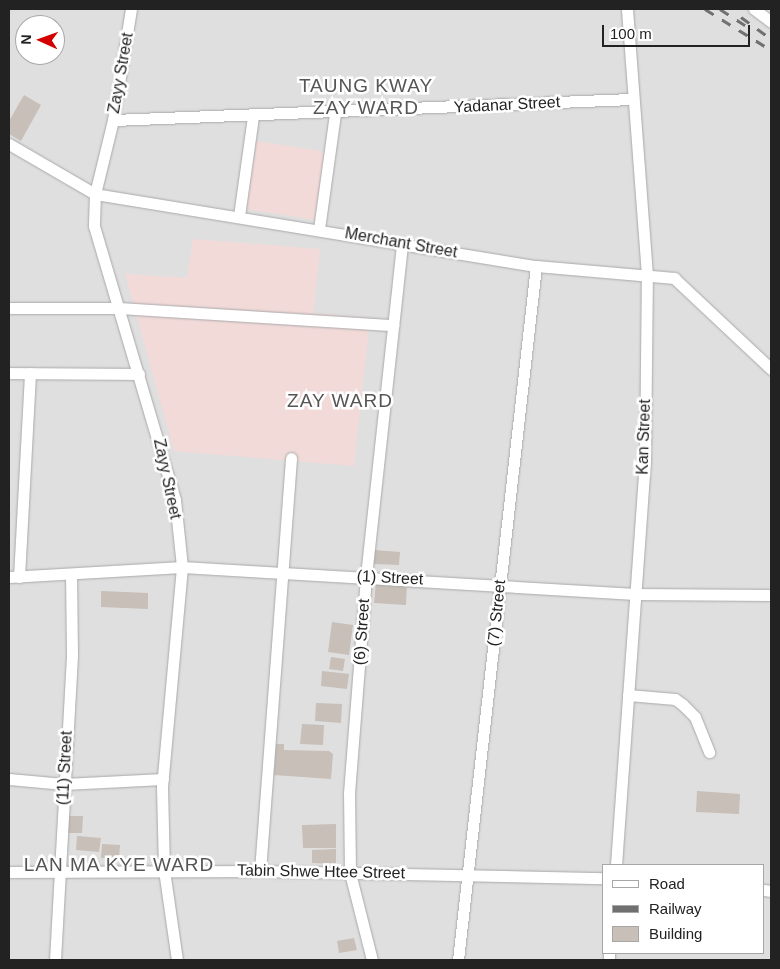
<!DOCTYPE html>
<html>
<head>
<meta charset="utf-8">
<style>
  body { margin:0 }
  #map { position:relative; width:780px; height:969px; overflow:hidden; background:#f2efe9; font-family:Helvetica,sans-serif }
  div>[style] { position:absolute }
  .residential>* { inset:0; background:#e0dfdf }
  .commercial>* { inset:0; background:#f2dad9 }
  .building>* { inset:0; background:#c7bfb8 }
  .roads { filter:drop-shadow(0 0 1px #a9a9a9) drop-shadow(0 0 1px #a9a9a9) }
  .minor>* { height:11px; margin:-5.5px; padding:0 5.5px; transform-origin:5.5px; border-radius:5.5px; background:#fff }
  .rail>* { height:3px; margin-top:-1.5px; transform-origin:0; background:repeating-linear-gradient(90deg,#707070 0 10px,transparent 0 20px) }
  span { translate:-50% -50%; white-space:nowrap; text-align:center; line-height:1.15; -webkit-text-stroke:5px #fff; paint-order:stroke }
  .street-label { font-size:16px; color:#222 }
  .quarter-label { font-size:19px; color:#555; letter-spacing:1px }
  .frame { position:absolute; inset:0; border:10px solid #222; pointer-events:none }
  .legend { position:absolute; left:602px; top:864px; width:162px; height:90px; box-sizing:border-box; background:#fff; border:1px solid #a7a7a7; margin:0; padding:6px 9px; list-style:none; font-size:15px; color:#222 }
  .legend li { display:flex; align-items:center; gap:10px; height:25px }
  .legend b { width:25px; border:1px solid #a7a7a7 }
  .north { position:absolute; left:15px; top:15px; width:50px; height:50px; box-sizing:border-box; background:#fff; border:1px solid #a7a7a7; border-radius:50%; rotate:272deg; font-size:14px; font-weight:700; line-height:20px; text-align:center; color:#222 }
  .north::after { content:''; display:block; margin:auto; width:18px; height:22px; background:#d40000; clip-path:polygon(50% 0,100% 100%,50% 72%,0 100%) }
  .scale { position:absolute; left:602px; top:25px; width:148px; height:22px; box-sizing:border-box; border:2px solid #222; border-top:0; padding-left:6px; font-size:15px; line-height:18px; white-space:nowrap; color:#222; -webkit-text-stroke:4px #fff; paint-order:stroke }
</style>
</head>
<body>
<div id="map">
  <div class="residential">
    <div style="clip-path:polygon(evenodd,9px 9px,771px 9px,771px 960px,9px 960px,9px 9px,25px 25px,55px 25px,55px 55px,25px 55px,25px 25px,9px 9px,604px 865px,764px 865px,764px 953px,604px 953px,604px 865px)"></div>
  </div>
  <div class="commercial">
    <div style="clip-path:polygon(257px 141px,327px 152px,316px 220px,246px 209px)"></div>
    <div style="clip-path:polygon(193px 239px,320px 249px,313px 313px,370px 318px,354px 466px,174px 451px,125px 274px,187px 278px)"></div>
  </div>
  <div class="building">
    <div style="clip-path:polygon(24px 95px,41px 105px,21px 141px,9px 134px,9px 121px)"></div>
    <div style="clip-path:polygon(375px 550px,400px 552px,399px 565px,374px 564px)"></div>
    <div style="clip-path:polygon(376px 582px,407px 583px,406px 605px,374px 603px)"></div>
    <div style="clip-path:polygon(101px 591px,148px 593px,148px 609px,101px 607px)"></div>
    <div style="clip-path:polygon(332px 622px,353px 625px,349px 655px,328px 652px)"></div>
    <div style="clip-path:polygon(331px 657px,345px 659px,343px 671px,329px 669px)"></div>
    <div style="clip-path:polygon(322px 671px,349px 674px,347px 689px,321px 686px)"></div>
    <div style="clip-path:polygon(316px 703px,342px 704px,341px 723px,315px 721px)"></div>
    <div style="clip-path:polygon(302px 724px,324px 725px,323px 745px,300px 744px)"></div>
    <div style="clip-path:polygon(276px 744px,284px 744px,284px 750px,329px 751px,333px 754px,331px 779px,274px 775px)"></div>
    <div style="clip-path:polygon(697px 791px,740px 794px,739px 814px,696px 812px)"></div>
    <div style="clip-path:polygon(65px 816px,83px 816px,82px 833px,65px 833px)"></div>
    <div style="clip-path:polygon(336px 824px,336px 848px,303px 848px,302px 825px)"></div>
    <div style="clip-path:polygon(77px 836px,101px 838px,99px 852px,76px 850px)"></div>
    <div style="clip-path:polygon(102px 844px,120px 845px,119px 859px,101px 858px)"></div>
    <div style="clip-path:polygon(336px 849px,336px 864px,312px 863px,312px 850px)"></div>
    <div style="clip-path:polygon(354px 938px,357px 950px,339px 953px,337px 941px)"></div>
  </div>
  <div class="roads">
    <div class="minor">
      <div style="left:131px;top:9px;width:112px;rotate:99.2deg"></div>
      <div style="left:113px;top:120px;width:76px;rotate:103.7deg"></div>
      <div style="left:95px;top:194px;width:32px;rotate:92deg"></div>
      <div style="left:94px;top:226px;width:286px;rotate:73.5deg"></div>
      <div style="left:175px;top:500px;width:67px;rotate:84deg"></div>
      <div style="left:182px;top:567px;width:221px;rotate:95.2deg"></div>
      <div style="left:162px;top:787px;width:83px;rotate:88.6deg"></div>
      <div style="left:164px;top:870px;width:91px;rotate:81.8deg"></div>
      <div style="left:754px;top:9px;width:21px;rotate:37deg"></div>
      <div style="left:113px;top:120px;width:518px;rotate:-2.32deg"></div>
      <div style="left:9px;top:144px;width:99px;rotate:30.2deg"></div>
      <div style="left:95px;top:194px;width:447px;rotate:9.3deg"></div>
      <div style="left:536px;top:266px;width:139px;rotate:5deg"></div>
      <div style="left:674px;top:278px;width:133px;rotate:43.2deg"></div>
      <div style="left:239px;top:216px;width:100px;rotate:-82deg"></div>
      <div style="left:319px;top:229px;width:117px;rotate:-82.1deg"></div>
      <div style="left:9px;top:308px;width:110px"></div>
      <div style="left:119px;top:308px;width:275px;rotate:3.6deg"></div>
      <div style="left:9px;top:373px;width:130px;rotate:0.4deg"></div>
      <div style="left:9px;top:577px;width:173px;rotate:-3.3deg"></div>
      <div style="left:182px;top:567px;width:454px;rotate:3.4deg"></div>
      <div style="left:635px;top:594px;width:136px;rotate:0.4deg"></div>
      <div style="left:19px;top:577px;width:204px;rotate:-86.9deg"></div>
      <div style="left:628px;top:695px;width:47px;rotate:4.9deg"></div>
      <div style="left:675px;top:699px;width:9px;rotate:36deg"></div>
      <div style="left:682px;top:704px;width:18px;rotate:45deg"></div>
      <div style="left:695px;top:717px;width:38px;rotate:68deg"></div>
      <div style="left:9px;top:779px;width:55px;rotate:5.2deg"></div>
      <div style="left:64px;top:784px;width:99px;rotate:-2.9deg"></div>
      <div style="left:616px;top:865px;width:407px;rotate:-85.9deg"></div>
      <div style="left:645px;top:459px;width:184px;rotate:-89.4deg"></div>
      <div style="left:647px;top:275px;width:267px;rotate:-94.3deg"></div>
      <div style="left:260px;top:871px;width:414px;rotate:-85.7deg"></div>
      <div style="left:9px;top:872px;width:251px;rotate:-0.2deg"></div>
      <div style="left:260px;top:871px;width:344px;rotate:1.2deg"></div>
      <div style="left:764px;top:890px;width:7px;rotate:8deg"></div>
      <div style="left:55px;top:960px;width:306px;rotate:-86.8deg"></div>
      <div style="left:72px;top:654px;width:78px;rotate:-90.7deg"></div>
      <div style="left:372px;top:960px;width:90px;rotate:-104.2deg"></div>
      <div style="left:350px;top:873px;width:80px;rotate:-90.7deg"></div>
      <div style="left:349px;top:793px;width:218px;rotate:-85.5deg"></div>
      <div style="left:366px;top:576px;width:335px;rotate:-83.8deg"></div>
      <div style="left:458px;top:960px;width:698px;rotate:-83.59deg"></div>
      <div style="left:609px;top:960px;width:7px;rotate:-90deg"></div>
    </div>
  </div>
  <div class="rail">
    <div style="left:705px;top:9px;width:78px;rotate:31.8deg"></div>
    <div style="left:720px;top:9px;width:30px;rotate:33deg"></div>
    <div style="left:741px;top:17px;width:37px;rotate:36deg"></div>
  </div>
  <div class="street-label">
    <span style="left:121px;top:73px;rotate:-80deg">Zayy Street</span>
    <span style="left:507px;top:105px;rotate:-3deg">Yadanar Street</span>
    <span style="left:401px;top:243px;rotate:10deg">Merchant Street</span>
    <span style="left:644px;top:437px;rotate:-88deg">Kan Street</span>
    <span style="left:167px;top:479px;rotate:78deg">Zayy Street</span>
    <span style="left:390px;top:578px;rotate:3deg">(1) Street</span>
    <span style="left:497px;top:613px;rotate:-84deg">(7) Street</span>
    <span style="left:362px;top:632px;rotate:-86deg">(6) Street</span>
    <span style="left:65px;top:768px;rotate:-87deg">(11) Street</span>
    <span style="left:321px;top:872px;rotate:1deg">Tabin Shwe Htee Street</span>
  </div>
  <div class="quarter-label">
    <span style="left:366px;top:97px">TAUNG KWAY<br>ZAY WARD</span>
    <span style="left:340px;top:401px">ZAY WARD</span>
    <span style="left:119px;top:865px">LAN MA KYE WARD</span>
  </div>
  <div class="frame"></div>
  <ul class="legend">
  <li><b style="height:6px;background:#fff"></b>Road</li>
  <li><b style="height:6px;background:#707070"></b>Railway</li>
  <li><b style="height:14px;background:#c7bfb8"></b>Building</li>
  </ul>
  <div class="north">N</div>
  <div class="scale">100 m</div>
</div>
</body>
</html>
